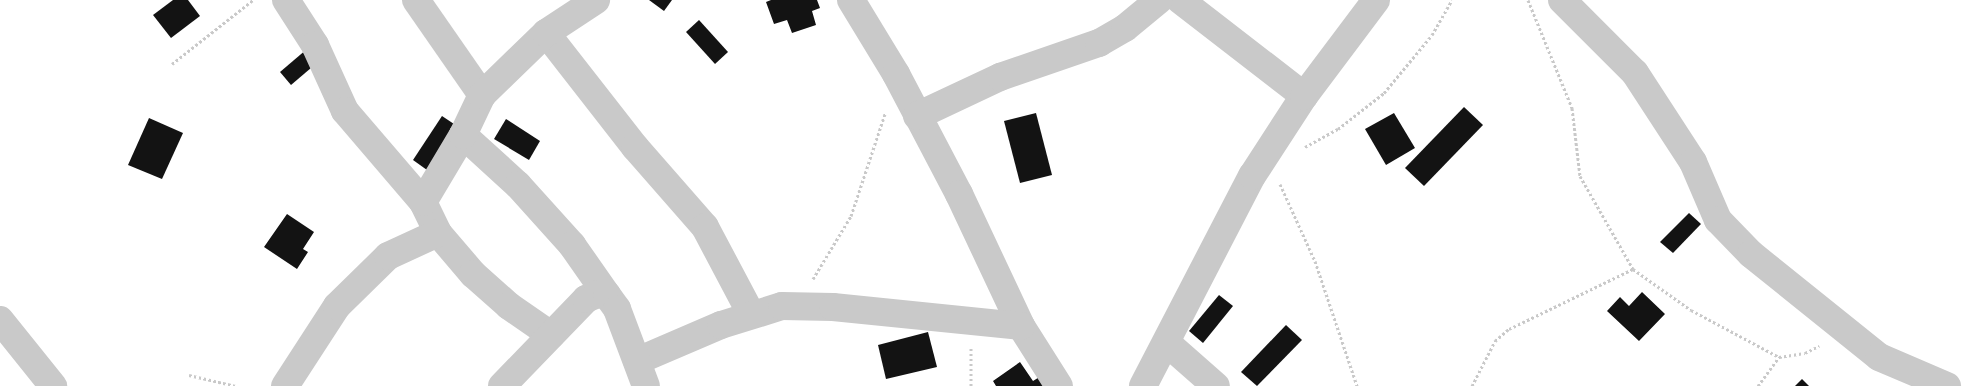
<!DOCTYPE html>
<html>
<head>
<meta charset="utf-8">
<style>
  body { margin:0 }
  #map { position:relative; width:1972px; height:386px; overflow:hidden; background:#fff; font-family:Inter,sans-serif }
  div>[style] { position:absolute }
  .building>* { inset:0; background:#131313 }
  .path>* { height:3px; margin-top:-1.5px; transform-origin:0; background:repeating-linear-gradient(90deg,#c9c9c9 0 2.5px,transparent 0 5px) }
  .minor>* { height:28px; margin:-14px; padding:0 14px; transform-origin:14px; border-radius:14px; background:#c9c9c9 }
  span { translate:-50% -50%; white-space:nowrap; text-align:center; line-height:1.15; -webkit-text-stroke:5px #fff; paint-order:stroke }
</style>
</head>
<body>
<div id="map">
  <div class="building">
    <div style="clip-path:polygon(173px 0,188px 0,200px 16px,171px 38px,153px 15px)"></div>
    <div style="clip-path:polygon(649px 0,672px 0,664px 11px)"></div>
    <div style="clip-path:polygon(771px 0,817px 0,820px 8px,812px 11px,816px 25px,792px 33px,787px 20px,774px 24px,766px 2px)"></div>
    <div style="clip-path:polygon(699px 20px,728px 52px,715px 64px,686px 32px)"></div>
    <div style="clip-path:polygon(307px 49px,318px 62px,291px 85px,280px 72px)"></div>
    <div style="clip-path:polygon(1464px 107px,1483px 125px,1424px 186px,1405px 168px)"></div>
    <div style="clip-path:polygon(1036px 113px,1052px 175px,1020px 183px,1004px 121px)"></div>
    <div style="clip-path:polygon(1394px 113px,1415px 148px,1386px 165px,1365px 129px)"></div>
    <div style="clip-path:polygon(442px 116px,457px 126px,427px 170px,413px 160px)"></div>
    <div style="clip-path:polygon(149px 118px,183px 133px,162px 179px,128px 165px)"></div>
    <div style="clip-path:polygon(506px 119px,540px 141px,529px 160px,494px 139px)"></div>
    <div style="clip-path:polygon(1689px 213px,1701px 224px,1673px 253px,1660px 242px)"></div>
    <div style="clip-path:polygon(287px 214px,314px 232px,303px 249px,308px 252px,297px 269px,264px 247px)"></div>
    <div style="clip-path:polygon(1642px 292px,1665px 314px,1639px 341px,1607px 311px,1620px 297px,1629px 306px)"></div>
    <div style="clip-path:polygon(1219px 295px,1233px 306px,1203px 343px,1189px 331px)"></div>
    <div style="clip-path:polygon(1286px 325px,1302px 340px,1257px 386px,1241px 372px)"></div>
    <div style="clip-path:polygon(928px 332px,937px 367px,886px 379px,878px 345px)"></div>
    <div style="clip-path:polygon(1020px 362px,1033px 381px,1041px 376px,1048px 386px,996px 386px,993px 381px)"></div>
    <div style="clip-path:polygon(1802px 379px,1809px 386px,1795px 386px)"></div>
  </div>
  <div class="path">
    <div style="left:1528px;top:0;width:117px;rotate:67.8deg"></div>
    <div style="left:1572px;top:108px;width:68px;rotate:83.3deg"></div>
    <div style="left:1580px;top:176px;width:107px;rotate:60.3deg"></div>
    <div style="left:1633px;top:269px;width:71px;rotate:35.3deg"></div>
    <div style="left:1691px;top:310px;width:100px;rotate:28.1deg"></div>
    <div style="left:1779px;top:357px;width:26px;rotate:-9deg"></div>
    <div style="left:1805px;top:353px;width:16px;rotate:-27deg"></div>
    <div style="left:172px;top:64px;width:103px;rotate:-38.3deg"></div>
    <div style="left:1305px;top:147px;width:38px;rotate:-29deg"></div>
    <div style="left:1338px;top:129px;width:58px;rotate:-38deg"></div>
    <div style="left:1384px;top:93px;width:75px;rotate:-50.4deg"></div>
    <div style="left:1432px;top:35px;width:40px;rotate:-60.3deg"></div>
    <div style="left:1280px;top:184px;width:85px;rotate:65.6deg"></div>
    <div style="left:1315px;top:261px;width:132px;rotate:71.4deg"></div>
    <div style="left:813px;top:279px;width:74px;rotate:-58.9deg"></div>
    <div style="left:851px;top:216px;width:108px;rotate:-71.6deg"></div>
    <div style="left:189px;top:375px;width:48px;rotate:13.2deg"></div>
    <div style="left:971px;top:386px;width:38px;rotate:-90deg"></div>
    <div style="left:1472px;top:386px;width:51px;rotate:-62.9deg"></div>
    <div style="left:1495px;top:341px;width:18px;rotate:-41deg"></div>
    <div style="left:1509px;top:329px;width:138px;rotate:-25.8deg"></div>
    <div style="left:1758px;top:386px;width:36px;rotate:-54deg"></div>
  </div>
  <div class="minor">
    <div style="left:286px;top:0;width:54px;rotate:57.2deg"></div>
    <div style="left:315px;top:45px;width:72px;rotate:65.6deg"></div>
    <div style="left:345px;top:111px;width:120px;rotate:49.4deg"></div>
    <div style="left:423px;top:202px;width:34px;rotate:64deg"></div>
    <div style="left:438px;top:233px;width:54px;rotate:49.5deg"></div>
    <div style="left:473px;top:274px;width:48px;rotate:41.6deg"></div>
    <div style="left:509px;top:306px;width:51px;rotate:34.6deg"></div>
    <div style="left:416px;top:0;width:116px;rotate:55.2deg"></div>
    <div style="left:851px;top:0;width:87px;rotate:58.7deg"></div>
    <div style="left:896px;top:74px;width:136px;rotate:62.3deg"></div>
    <div style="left:959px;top:194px;width:146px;rotate:64.8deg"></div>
    <div style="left:1021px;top:326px;width:71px;rotate:57.7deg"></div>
    <div style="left:1180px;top:0;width:157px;rotate:37.7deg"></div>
    <div style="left:1562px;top:0;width:103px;rotate:45deg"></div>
    <div style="left:1635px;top:73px;width:106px;rotate:56.9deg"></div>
    <div style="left:1693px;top:162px;width:63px;rotate:66.7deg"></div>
    <div style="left:1718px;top:220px;width:47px;rotate:45.9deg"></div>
    <div style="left:1751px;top:254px;width:164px;rotate:38.8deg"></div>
    <div style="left:1879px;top:357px;width:74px;rotate:23.1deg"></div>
    <div style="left:546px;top:33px;width:145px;rotate:52deg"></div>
    <div style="left:635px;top:147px;width:106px;rotate:48.8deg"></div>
    <div style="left:705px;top:227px;width:98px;rotate:62.1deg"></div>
    <div style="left:917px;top:116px;width:92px;rotate:-25.2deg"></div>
    <div style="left:1000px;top:77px;width:105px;rotate:-19deg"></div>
    <div style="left:1099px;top:43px;width:30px;rotate:-30deg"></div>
    <div style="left:1125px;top:28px;width:44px;rotate:-39.5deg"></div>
    <div style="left:463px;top:135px;width:74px;rotate:42.3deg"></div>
    <div style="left:518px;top:185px;width:81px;rotate:48deg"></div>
    <div style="left:572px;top:245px;width:61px;rotate:55deg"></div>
    <div style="left:423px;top:202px;width:78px;rotate:-59.2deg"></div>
    <div style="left:463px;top:135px;width:44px;rotate:-64.6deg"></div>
    <div style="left:482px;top:95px;width:89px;rotate:-44.1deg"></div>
    <div style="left:546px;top:33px;width:60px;rotate:-33.4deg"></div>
    <div style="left:0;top:320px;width:85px;rotate:51.2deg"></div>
    <div style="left:1167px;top:343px;width:65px;rotate:41.3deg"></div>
    <div style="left:637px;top:361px;width:91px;rotate:-23.2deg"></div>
    <div style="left:721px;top:325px;width:64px;rotate:-17.3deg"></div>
    <div style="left:782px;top:306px;width:51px;rotate:1.1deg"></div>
    <div style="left:833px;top:307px;width:189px;rotate:5.8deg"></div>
    <div style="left:285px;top:386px;width:95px;rotate:-57deg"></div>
    <div style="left:337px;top:306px;width:71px;rotate:-44.4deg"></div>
    <div style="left:388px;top:256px;width:55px;rotate:-24.7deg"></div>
    <div style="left:502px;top:386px;width:121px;rotate:-46deg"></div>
    <div style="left:586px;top:299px;width:12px;rotate:-24deg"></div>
    <div style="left:597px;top:294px;width:10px;rotate:6deg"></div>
    <div style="left:607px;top:295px;width:17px;rotate:54deg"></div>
    <div style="left:617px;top:309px;width:82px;rotate:69.4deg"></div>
    <div style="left:1143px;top:386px;width:237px;rotate:-62.6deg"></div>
    <div style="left:1252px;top:176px;width:95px;rotate:-57deg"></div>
    <div style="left:1304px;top:96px;width:120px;rotate:-53.1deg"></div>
  </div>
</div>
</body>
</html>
